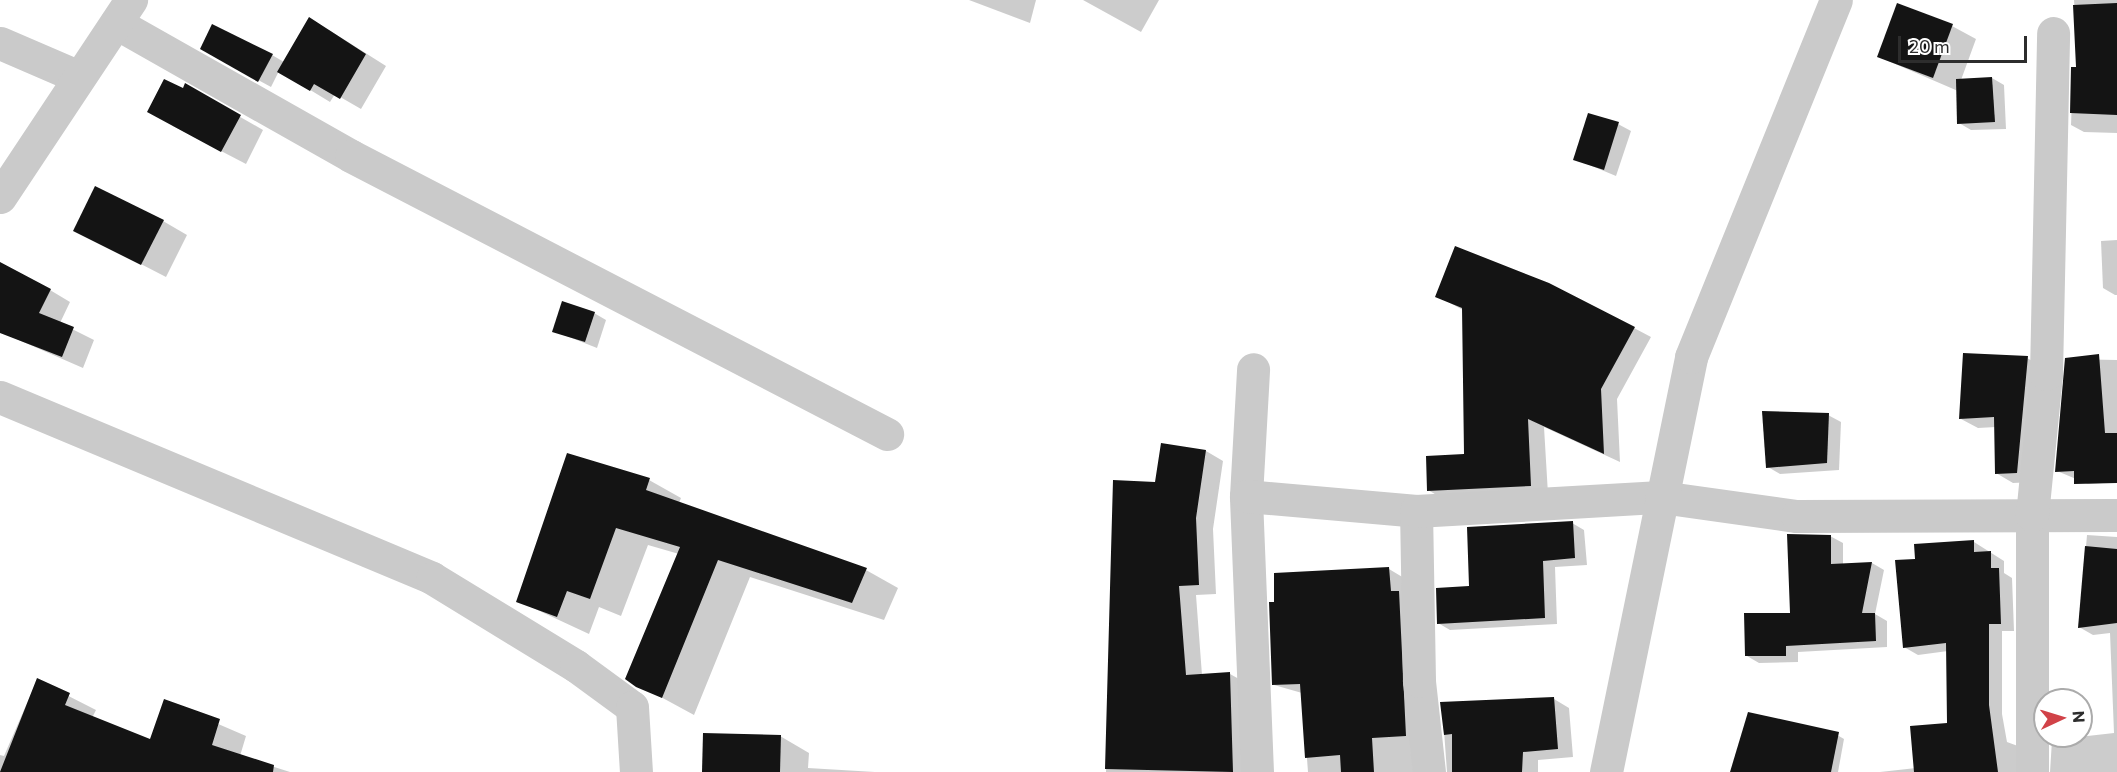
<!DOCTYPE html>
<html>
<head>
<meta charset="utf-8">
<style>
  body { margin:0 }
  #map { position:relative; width:2117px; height:772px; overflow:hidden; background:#fff; font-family:Commissioner,sans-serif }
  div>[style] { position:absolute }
  .shadow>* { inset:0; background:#0003 }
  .building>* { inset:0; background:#141414 }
  .street>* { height:33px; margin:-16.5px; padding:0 16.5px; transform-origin:16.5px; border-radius:16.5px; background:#cacaca }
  span { translate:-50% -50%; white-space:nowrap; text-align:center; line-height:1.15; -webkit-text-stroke:6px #fff; paint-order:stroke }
  .north { position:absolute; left:2033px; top:688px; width:60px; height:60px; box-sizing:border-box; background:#fff; border:2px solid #ababab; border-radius:50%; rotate:86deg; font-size:16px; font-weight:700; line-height:24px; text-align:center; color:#2d2d2d }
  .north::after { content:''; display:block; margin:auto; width:21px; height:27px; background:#d14248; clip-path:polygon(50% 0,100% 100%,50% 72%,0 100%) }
  .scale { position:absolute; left:1898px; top:36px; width:129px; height:27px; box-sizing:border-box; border:3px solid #2d2d2d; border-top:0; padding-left:8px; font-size:18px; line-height:21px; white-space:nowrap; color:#2d2d2d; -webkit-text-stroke:4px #fff; paint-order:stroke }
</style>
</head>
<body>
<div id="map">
  <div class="shadow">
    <div style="clip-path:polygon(969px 0,1036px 0,1030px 23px)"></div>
    <div style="clip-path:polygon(1083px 0,1159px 0,1141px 32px)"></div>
    <div style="clip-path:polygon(2074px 0,2117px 0,2117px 133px,2084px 132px,2071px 125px,2073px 69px,2078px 69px)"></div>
    <div style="clip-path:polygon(1952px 26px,1976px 39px,1961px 80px,1992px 78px,2004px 85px,2006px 129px,1971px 130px,1959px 123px,1958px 91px,1879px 57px)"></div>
    <div style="clip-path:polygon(329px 30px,386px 66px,361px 109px,335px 94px,330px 102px,279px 71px,271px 87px,202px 49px,272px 55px,284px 62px)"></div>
    <div style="clip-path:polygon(186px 86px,263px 130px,246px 164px,173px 126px)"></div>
    <div style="clip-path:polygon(1618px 124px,1631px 131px,1616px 176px,1575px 159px)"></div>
    <div style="clip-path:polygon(163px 221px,187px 235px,166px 277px,75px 230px)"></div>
    <div style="clip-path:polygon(2117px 240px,2117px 295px,2115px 295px,2103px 288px,2101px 241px)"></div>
    <div style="clip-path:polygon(0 283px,50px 290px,70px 302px,60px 323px,94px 340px,83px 368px,5px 334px,0 326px)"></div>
    <div style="clip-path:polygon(1437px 296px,1634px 328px,1651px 337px,1617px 399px,1620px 462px,1544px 427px,1548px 494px,1445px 500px,1428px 490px,1466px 456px,1463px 310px)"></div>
    <div style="clip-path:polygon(594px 313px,606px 320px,597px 348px,554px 331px)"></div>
    <div style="clip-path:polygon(2027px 358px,2044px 368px,2034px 482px,2013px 483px,1996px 473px,1996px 427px,1978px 428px,1961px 419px)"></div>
    <div style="clip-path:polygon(2066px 359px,2117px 360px,2117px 482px,2088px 484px,2057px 471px)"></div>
    <div style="clip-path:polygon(1828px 415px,1841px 422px,1839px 470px,1780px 474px,1768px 467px)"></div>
    <div style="clip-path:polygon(1162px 445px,1206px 451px,1223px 461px,1213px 529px,1216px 594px,1196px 595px,1202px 675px,1230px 674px,1248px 684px,1250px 772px,1106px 772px,1115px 481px,1156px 484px)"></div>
    <div style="clip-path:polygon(649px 480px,681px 498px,679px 503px,866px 570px,898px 588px,884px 620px,750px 577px,694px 715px,659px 696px,679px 554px,648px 545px,621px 616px,599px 607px,589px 634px,518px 601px)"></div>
    <div style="clip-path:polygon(1572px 523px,1584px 530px,1587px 565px,1555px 567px,1557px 624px,1450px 630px,1438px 623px,1471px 587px)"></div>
    <div style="clip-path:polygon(2087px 535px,2117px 537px,2117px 772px,2050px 772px,2052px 740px,2114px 733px,2110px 633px,2093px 635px,2079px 627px)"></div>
    <div style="clip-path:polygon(1830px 536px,1843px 543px,1843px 564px,1872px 563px,1884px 570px,1875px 614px,1887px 621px,1887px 647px,1798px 652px,1798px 662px,1759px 663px,1747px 656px,1791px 614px)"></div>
    <div style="clip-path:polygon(1974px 542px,2004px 561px,2004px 573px,2012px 578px,2014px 631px,2002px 631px,2002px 714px,2007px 742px,2026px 749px,2028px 772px,1880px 772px,1916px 768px,1949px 725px,1948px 651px,1918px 655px,1904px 647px,1917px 561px)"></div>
    <div style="clip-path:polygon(1389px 569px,1404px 578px,1427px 772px,1308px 772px,1302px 693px,1274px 685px)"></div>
    <div style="clip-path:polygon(37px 680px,96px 710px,92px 718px,108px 772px,0 772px,0 755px,4px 756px)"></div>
    <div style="clip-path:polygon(1554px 699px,1569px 708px,1573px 757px,1538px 760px,1538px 772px,1447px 772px,1442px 703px)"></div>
    <div style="clip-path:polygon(165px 701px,246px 736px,240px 756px,290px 772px,140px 772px)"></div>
    <div style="clip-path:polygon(1832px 732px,1844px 739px,1838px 772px,1732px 772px)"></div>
    <div style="clip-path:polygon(780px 736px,809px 753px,808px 768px,875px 772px,704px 772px)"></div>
  </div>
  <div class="building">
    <div style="clip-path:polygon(1897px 3px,1953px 24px,1933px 78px,1877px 57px)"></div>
    <div style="clip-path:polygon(2117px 3px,2117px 115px,2070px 113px,2071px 67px,2076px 67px,2073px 5px)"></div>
    <div style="clip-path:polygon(309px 17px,366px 54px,340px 99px,314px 84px,310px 91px,277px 72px)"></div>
    <div style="clip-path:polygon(212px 24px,273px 54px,258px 82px,200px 49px)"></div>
    <div style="clip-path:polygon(1992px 77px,1995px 122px,1957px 124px,1956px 79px)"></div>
    <div style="clip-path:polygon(164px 79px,183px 88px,185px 83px,241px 115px,221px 152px,147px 112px)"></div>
    <div style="clip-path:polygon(1588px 113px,1619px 122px,1604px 170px,1573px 160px)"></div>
    <div style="clip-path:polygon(95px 186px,164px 220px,141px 265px,73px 231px)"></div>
    <div style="clip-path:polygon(1455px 246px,1549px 283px,1635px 327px,1601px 389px,1604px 454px,1528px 419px,1531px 486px,1427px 491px,1426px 456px,1464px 454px,1462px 308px,1435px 297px)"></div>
    <div style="clip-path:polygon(0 262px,51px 289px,39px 313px,74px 327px,62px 357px,0 333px)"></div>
    <div style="clip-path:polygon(562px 301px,595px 312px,585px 342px,552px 332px)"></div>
    <div style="clip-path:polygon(1963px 353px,2028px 356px,2017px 473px,1995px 474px,1994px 417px,1959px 419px)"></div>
    <div style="clip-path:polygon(2099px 354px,2105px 433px,2117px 433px,2117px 483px,2074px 484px,2074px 471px,2055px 472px,2065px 358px)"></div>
    <div style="clip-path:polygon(1762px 411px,1829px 413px,1827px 463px,1766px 468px)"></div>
    <div style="clip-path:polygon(1161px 443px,1206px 450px,1196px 518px,1199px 585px,1179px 586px,1186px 675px,1230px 672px,1233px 772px,1105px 769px,1113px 480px,1155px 482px)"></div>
    <div style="clip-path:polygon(567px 453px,650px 478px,646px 490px,867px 568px,852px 603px,718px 560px,662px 698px,636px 687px,625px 679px,680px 547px,616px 528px,590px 599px,567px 591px,557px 617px,516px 602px)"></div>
    <div style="clip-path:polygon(1573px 521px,1575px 558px,1543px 561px,1545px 618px,1437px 624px,1436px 588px,1469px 586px,1467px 527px)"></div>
    <div style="clip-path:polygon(1787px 534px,1831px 535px,1831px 564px,1872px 562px,1862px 613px,1875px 613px,1876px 641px,1786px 646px,1786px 656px,1745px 656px,1744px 613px,1790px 613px)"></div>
    <div style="clip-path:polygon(1974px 540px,1974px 552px,1991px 551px,1991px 568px,1999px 568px,2001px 624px,1989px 624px,1989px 705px,1998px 772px,1914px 772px,1910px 726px,1947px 723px,1946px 643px,1903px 648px,1895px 560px,1915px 559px,1914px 544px)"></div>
    <div style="clip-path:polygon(2085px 546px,2117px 549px,2117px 623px,2078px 628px)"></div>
    <div style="clip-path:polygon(1389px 567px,1391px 591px,1399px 591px,1406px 736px,1372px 738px,1374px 772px,1341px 772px,1340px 755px,1305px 758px,1300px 684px,1272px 685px,1269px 602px,1274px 602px,1274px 573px)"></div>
    <div style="clip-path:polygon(37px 678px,70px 693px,65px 705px,150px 739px,164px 699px,220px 719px,212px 745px,274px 765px,273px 772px,0 772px)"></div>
    <div style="clip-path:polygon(1554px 697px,1558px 749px,1523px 752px,1522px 772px,1452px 772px,1452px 734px,1444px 735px,1440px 702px)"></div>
    <div style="clip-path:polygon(1748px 712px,1839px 732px,1831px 772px,1730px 772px)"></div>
    <div style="clip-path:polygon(703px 733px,781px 735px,780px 772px,702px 772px)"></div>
  </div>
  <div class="street">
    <div style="left:116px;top:23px;width:270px;rotate:29.5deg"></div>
    <div style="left:351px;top:156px;width:604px;rotate:27.41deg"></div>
    <div style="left:0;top:43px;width:86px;rotate:23.3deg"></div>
    <div style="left:0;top:197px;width:237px;rotate:-56.4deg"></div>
    <div style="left:0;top:397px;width:468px;rotate:22.7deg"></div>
    <div style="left:432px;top:578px;width:169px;rotate:31.4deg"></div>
    <div style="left:576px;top:666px;width:69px;rotate:36.2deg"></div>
    <div style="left:632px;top:707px;width:65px;rotate:86.5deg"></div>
    <div style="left:1246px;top:496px;width:127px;rotate:-86.8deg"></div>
    <div style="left:1257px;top:772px;width:276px;rotate:-92.3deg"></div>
    <div style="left:1246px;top:496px;width:171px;rotate:5deg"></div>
    <div style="left:1429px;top:772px;width:92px;rotate:-96.3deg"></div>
    <div style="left:1419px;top:681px;width:170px;rotate:-91deg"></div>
    <div style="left:1416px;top:511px;width:245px;rotate:-3.3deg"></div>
    <div style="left:1661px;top:497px;width:137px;rotate:8deg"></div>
    <div style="left:1797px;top:516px;width:320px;rotate:-0.2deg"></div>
    <div style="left:1606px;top:772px;width:424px;rotate:-78.4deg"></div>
    <div style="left:1691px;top:357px;width:385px;rotate:-67.9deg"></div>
    <div style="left:2032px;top:772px;width:257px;rotate:-90deg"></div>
    <div style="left:2032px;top:515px;width:142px;rotate:-84.3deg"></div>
    <div style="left:2046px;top:374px;width:341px;rotate:-88.8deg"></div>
  </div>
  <div class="north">N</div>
  <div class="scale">20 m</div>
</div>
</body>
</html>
